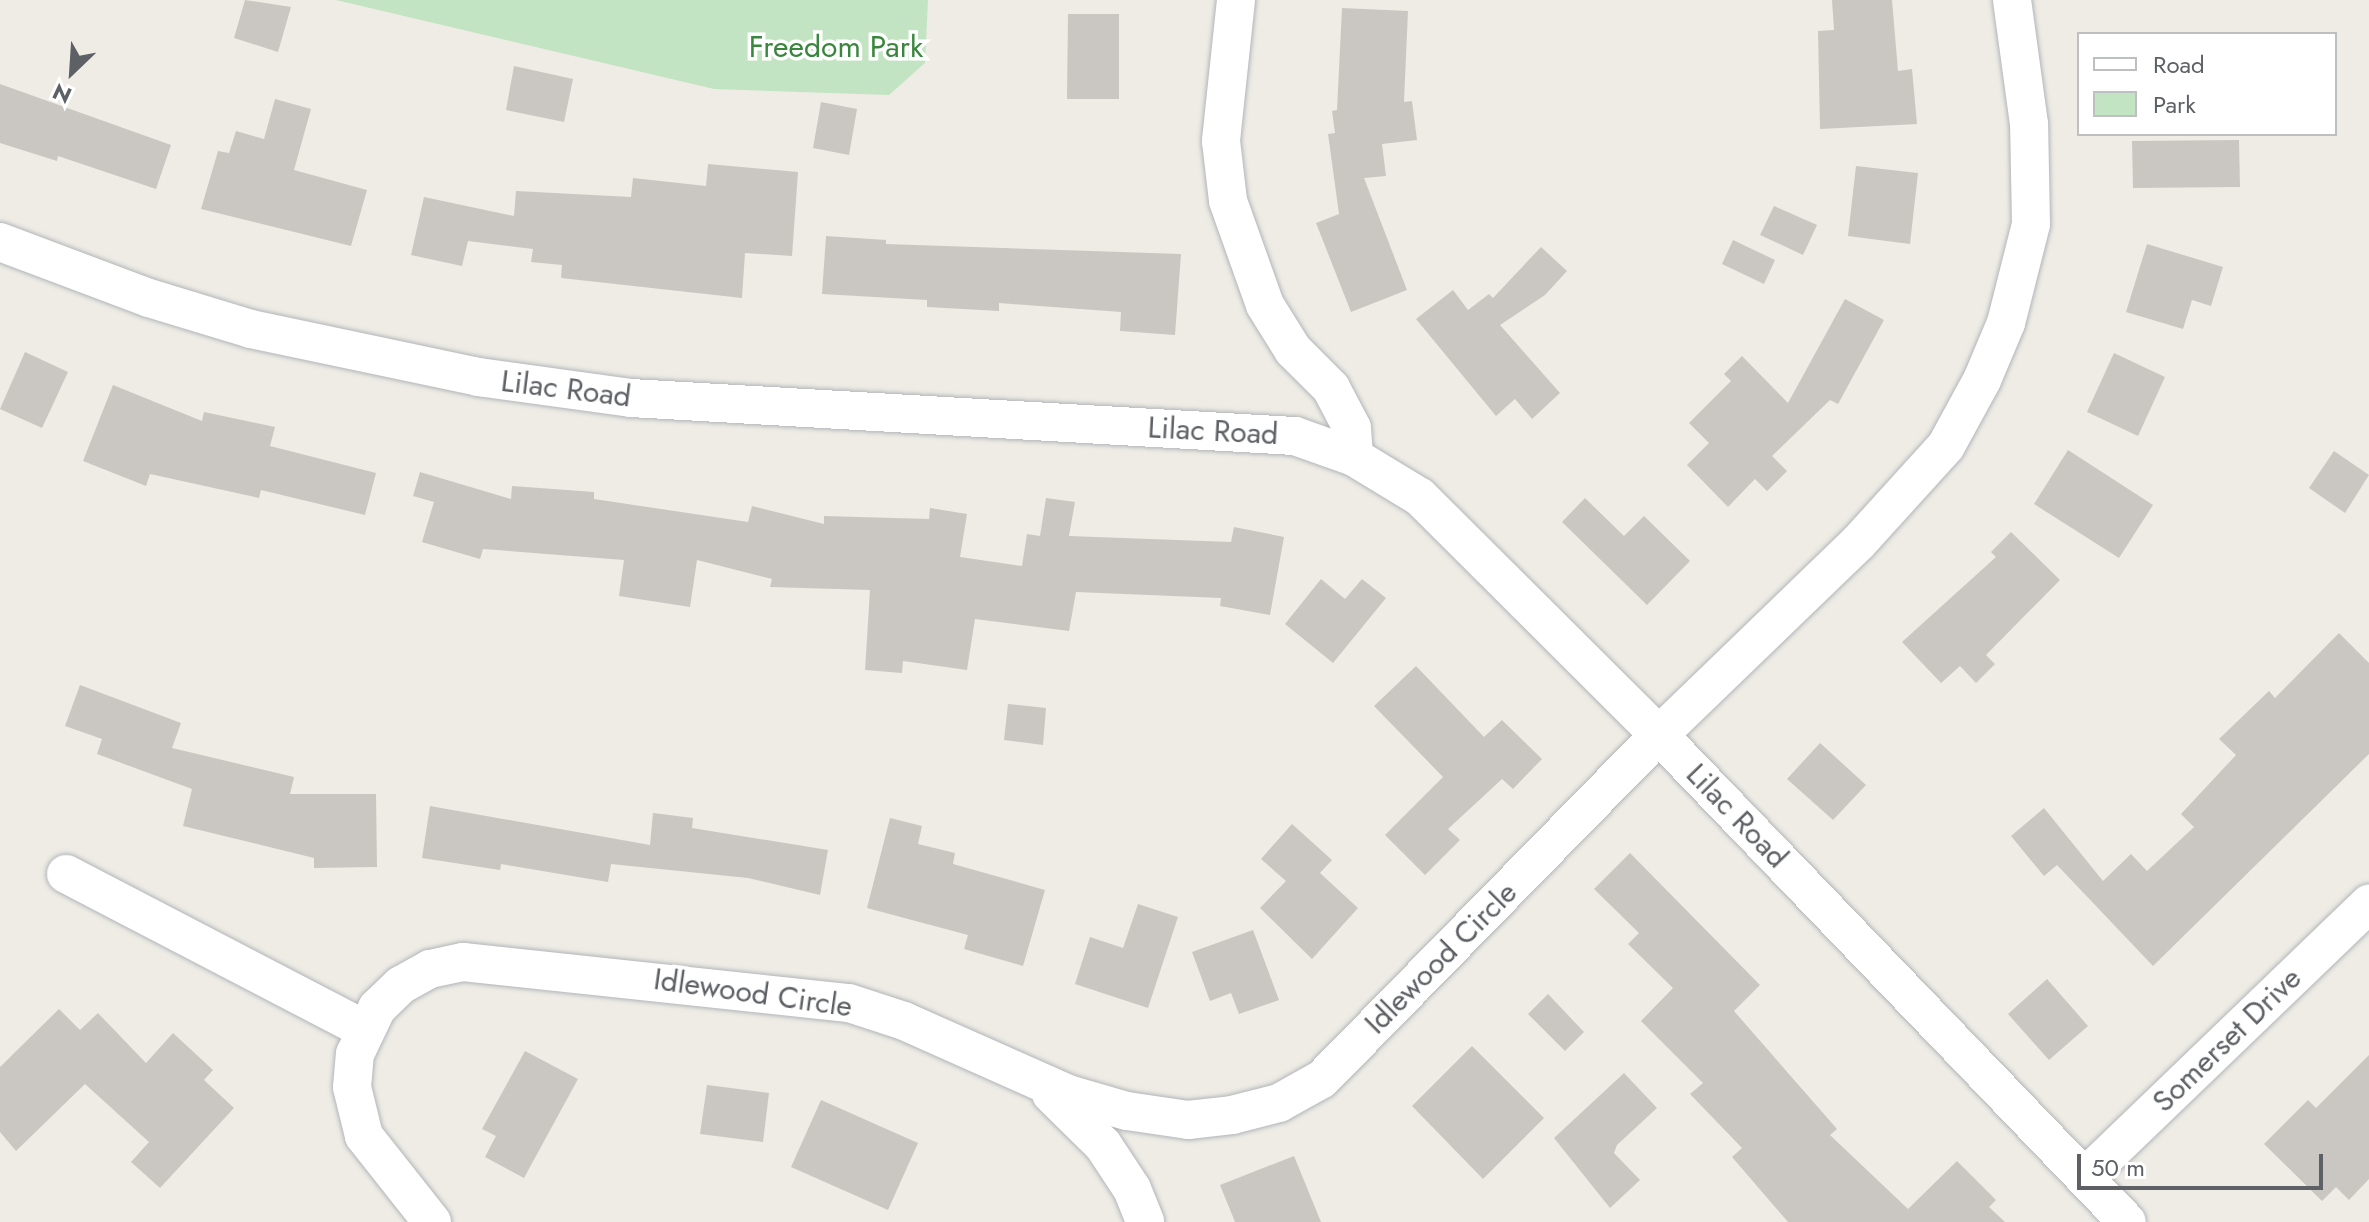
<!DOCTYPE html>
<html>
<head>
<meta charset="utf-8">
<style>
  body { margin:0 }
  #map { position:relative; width:2369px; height:1222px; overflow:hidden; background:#eeece5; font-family:Jost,sans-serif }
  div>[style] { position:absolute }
  .green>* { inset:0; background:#c3e4c3 }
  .building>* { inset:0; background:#cac7c2 }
  .roads { filter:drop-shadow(0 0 2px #b2b5b9) drop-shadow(0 0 2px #b2b5b9) }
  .minor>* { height:38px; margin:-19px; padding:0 19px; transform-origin:19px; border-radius:19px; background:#fff }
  span { translate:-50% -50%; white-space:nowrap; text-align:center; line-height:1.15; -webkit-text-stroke:7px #fff; paint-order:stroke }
  .park-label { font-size:30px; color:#3a863e }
  .street-label { font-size:30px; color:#5d6064 }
  .legend { position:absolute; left:2077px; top:32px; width:260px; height:104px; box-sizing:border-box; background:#fff; border:2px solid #bebfc1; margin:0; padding:10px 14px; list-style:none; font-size:24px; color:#5d6064 }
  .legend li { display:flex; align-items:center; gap:16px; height:40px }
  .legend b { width:40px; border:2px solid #bebfc1 }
  .north { position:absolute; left:32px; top:32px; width:80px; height:80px; -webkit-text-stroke:6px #fff; paint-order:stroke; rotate:205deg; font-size:22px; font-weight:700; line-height:32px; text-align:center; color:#5d6064 }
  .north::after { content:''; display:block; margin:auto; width:28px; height:36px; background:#5d6064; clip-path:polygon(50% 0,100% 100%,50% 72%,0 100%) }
  .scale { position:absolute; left:2077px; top:1154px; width:246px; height:36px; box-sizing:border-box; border:4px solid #5d6064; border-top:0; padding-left:10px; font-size:24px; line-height:28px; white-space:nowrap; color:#5d6064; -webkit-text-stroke:6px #fff; paint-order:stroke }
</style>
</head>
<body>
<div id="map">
  <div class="green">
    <div style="clip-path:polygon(336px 0,928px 0,925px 63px,889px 95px,714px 89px)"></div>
  </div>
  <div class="building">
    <div style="clip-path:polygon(245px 0,291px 7px,278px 52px,234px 38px)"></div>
    <div style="clip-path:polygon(1832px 0,1892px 0,1898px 71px,1912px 69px,1917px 124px,1820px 129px,1818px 31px,1834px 30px)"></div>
    <div style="clip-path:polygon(1342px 8px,1408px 11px,1404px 102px,1412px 101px,1417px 140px,1382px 144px,1386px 176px,1364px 178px,1407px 290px,1351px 312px,1316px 223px,1339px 214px,1328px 134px,1335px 133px,1332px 111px,1337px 110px)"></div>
    <div style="clip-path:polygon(1068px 14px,1119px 14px,1119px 99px,1067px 99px)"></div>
    <div style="clip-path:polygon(514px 66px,573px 79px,564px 122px,506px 110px)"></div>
    <div style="clip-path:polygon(0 84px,171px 145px,156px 189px,58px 156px,57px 161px,0 143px)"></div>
    <div style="clip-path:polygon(275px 99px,311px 109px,294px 170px,367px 190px,351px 246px,201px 209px,218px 151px,229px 153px,236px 131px,264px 139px)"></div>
    <div style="clip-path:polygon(821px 102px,857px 109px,849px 155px,813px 148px)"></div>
    <div style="clip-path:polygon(2239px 140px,2240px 187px,2133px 188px,2132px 141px)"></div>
    <div style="clip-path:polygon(708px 164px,798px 172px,792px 256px,745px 253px,742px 298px,561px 278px,562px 265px,531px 262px,533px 249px,468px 241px,462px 266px,411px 255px,424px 197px,514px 216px,516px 191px,631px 197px,633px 178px,706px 186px)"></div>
    <div style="clip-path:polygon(1856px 166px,1918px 173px,1910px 244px,1848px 236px)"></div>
    <div style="clip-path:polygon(1774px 206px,1817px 225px,1803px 255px,1760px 235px)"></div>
    <div style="clip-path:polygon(826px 236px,886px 240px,886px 244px,1181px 254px,1175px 335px,1120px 331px,1121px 312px,999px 303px,999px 311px,927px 307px,927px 300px,822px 294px)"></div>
    <div style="clip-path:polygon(1733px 240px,1775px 260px,1764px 284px,1722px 264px)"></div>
    <div style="clip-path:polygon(2147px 244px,2223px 267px,2211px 306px,2192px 300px,2183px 329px,2126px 312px)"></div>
    <div style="clip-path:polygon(1541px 247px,1567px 271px,1545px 295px,1500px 325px,1560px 393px,1532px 419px,1515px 399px,1496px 416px,1416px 319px,1453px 290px,1468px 310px,1489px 294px,1493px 298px)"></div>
    <div style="clip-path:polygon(1845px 299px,1884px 320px,1838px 404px,1830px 400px,1772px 456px,1787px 471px,1767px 491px,1755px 479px,1728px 507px,1687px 465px,1709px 443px,1689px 423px,1731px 381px,1724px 374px,1742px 356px,1788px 403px)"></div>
    <div style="clip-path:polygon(25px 352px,68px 372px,42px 428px,0 409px)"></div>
    <div style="clip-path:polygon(2114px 353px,2165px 377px,2138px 436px,2087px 412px)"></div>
    <div style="clip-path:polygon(113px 385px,202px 421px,204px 412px,275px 427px,270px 446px,376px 473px,365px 515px,261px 490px,259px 498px,150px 474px,146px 486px,83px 461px)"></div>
    <div style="clip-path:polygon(2068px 450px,2153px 505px,2119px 558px,2034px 504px)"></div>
    <div style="clip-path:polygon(2334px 451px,2369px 475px,2345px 513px,2309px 488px)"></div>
    <div style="clip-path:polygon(420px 472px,511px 499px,512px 486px,594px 492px,594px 499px,748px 522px,752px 506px,824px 524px,824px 516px,929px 519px,930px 508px,967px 514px,960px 557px,1022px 566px,1027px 534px,1040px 536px,1046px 498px,1075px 502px,1069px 536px,1231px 542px,1234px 527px,1284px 537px,1270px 615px,1220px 606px,1221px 598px,1076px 592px,1069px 631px,975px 619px,967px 670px,903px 661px,902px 673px,865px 670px,870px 590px,770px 587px,772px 579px,697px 560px,690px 607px,619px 596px,624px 560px,483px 549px,480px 559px,422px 542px,434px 502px,413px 496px)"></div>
    <div style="clip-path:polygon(1585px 498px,1624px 536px,1644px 516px,1690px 561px,1647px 605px,1562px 522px)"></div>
    <div style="clip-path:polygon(2011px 532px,2060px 580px,1986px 655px,1995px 664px,1976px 683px,1960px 666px,1941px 683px,1902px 642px,1996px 557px,1991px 552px)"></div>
    <div style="clip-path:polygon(1321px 579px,1345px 599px,1362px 579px,1386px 598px,1333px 663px,1285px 624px)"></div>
    <div style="clip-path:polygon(2339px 633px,2369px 663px,2369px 754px,2153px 966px,2057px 865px,2044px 876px,2011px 836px,2044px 808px,2103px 881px,2131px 854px,2147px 871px,2194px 827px,2181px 814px,2236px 755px,2219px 739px,2269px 691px,2275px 698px)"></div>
    <div style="clip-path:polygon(1416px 666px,1484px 737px,1502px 720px,1542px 759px,1513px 789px,1502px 779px,1448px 829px,1460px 840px,1425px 875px,1385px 835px,1443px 777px,1374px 706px)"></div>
    <div style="clip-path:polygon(80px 685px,181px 723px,172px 748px,294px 777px,290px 794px,376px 794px,377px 867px,314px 868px,314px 858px,183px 826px,192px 789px,97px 754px,102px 739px,65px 726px)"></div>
    <div style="clip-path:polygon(1008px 704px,1046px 708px,1043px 745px,1004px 740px)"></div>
    <div style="clip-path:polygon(1820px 743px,1866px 785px,1833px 820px,1787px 779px)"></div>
    <div style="clip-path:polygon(430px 806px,650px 845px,653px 813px,693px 818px,692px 828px,828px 850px,820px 895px,748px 878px,611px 864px,608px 882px,501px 864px,500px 870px,422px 858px)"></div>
    <div style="clip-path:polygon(890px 818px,922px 826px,918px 844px,955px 853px,953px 864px,1045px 890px,1023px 966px,964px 949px,968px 935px,867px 908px)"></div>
    <div style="clip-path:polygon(1292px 824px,1332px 860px,1320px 873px,1358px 908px,1312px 959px,1260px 908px,1286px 881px,1261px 859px)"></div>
    <div style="clip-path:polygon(1630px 853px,1760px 985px,1734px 1011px,1837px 1129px,1830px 1135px,1908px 1209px,1957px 1161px,1996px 1200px,1989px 1207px,2005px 1222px,1788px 1222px,1732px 1157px,1742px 1148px,1690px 1094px,1703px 1083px,1641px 1021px,1673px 988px,1628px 944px,1639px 933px,1594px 889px)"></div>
    <div style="clip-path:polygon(1138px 904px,1178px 917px,1148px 1008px,1075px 984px,1090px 937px,1123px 948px)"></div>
    <div style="clip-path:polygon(1253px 930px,1279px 1000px,1239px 1014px,1231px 993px,1210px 1001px,1192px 952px)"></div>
    <div style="clip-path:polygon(2047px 979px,2088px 1026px,2049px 1060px,2008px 1014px)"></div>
    <div style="clip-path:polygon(1548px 994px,1584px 1032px,1565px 1051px,1528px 1014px)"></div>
    <div style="clip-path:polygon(59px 1009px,80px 1030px,98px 1013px,146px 1063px,173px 1033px,213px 1070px,204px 1080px,234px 1108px,160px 1188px,131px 1162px,149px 1142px,85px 1084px,16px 1151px,0 1132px,0 1067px)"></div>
    <div style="clip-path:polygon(1472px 1046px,1544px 1118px,1483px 1179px,1412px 1106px)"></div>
    <div style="clip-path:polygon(525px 1051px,578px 1079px,524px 1178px,485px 1157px,496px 1136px,482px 1129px)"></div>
    <div style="clip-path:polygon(2369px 1055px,2369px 1179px,2349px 1200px,2336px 1187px,2322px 1201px,2264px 1144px,2308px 1100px,2316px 1108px)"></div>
    <div style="clip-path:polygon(1624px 1073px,1657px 1108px,1617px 1145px,1614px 1153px,1640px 1180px,1610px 1208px,1554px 1138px)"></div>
    <div style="clip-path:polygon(707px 1085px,769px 1093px,763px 1142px,700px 1134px)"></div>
    <div style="clip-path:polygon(821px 1100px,918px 1143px,888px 1210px,791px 1167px)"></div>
    <div style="clip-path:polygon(1294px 1156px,1321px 1222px,1235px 1222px,1220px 1185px)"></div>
  </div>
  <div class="roads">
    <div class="minor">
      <div style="left:1236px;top:0;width:142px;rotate:96.1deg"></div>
      <div style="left:1221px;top:141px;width:60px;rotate:83.3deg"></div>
      <div style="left:1228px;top:201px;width:110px;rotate:70.4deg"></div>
      <div style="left:1265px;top:305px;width:53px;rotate:58.1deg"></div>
      <div style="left:1293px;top:350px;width:54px;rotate:45deg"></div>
      <div style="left:1331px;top:388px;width:45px;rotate:62.3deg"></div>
      <div style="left:1352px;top:428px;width:29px;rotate:86deg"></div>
      <div style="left:0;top:242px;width:159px;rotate:20.6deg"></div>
      <div style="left:149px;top:298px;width:107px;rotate:16.9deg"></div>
      <div style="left:251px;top:329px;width:232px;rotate:11.9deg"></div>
      <div style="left:478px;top:377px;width:154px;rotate:7.8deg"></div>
      <div style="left:631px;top:398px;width:665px;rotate:3.28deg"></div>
      <div style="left:1295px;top:436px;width:63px;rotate:19.6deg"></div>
      <div style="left:1354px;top:457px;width:77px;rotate:31.2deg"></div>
      <div style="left:1420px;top:497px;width:337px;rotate:44.9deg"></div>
      <div style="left:1659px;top:735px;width:675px;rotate:46.14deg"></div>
      <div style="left:66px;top:874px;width:336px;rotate:27.5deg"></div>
      <div style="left:1051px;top:1094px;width:73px;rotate:44.4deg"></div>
      <div style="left:1103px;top:1145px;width:53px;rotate:56.6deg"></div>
      <div style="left:1132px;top:1189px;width:35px;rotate:68deg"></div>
      <div style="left:2086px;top:1176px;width:393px;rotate:-43.9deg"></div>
      <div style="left:432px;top:1222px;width:110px;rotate:-128.3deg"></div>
      <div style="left:364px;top:1136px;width:50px;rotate:-103.8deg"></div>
      <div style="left:352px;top:1087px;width:33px;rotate:-85deg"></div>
      <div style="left:355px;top:1054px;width:51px;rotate:-64.4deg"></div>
      <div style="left:377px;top:1008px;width:33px;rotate:-44deg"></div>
      <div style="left:401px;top:985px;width:33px;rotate:-29deg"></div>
      <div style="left:430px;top:969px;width:34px;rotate:-12deg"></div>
      <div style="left:463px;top:962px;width:388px;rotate:6.1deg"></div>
      <div style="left:849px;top:1003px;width:58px;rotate:18.1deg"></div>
      <div style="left:904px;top:1021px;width:180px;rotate:24deg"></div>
      <div style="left:1068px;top:1094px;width:61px;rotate:16.1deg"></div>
      <div style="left:1127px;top:1111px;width:62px;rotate:8.4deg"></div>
      <div style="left:1188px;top:1120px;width:44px;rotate:-6.5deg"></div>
      <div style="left:1232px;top:1115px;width:49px;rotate:-14.3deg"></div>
      <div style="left:1279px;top:1103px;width:49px;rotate:-29.2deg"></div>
      <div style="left:1322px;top:1079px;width:482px;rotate:-45.6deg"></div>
      <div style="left:1659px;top:735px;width:277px;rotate:-44deg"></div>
      <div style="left:1858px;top:543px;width:131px;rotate:-47.8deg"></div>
      <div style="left:1946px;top:446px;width:75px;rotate:-61.4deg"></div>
      <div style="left:1982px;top:380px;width:62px;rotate:-67.2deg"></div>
      <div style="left:2006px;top:323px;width:102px;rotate:-75.8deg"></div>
      <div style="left:2031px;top:224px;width:100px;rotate:-91.1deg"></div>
      <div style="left:2029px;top:124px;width:125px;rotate:-97.8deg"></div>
    </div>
  </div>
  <div class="park-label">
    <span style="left:836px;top:47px">Freedom Park</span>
  </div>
  <div class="street-label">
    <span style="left:566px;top:389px;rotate:7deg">Lilac Road</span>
    <span style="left:1213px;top:431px;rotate:3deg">Lilac Road</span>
    <span style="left:1737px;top:816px;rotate:46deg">Lilac Road</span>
    <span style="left:1441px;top:958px;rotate:-45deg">Idlewood Circle</span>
    <span style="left:753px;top:993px;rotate:8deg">Idlewood Circle</span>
    <span style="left:2227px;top:1040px;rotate:-44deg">Somerset Drive</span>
  </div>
  <ul class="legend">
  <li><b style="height:10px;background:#fff"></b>Road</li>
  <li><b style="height:22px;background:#c3e4c3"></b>Park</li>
  </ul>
  <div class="north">N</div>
  <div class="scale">50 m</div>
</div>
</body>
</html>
